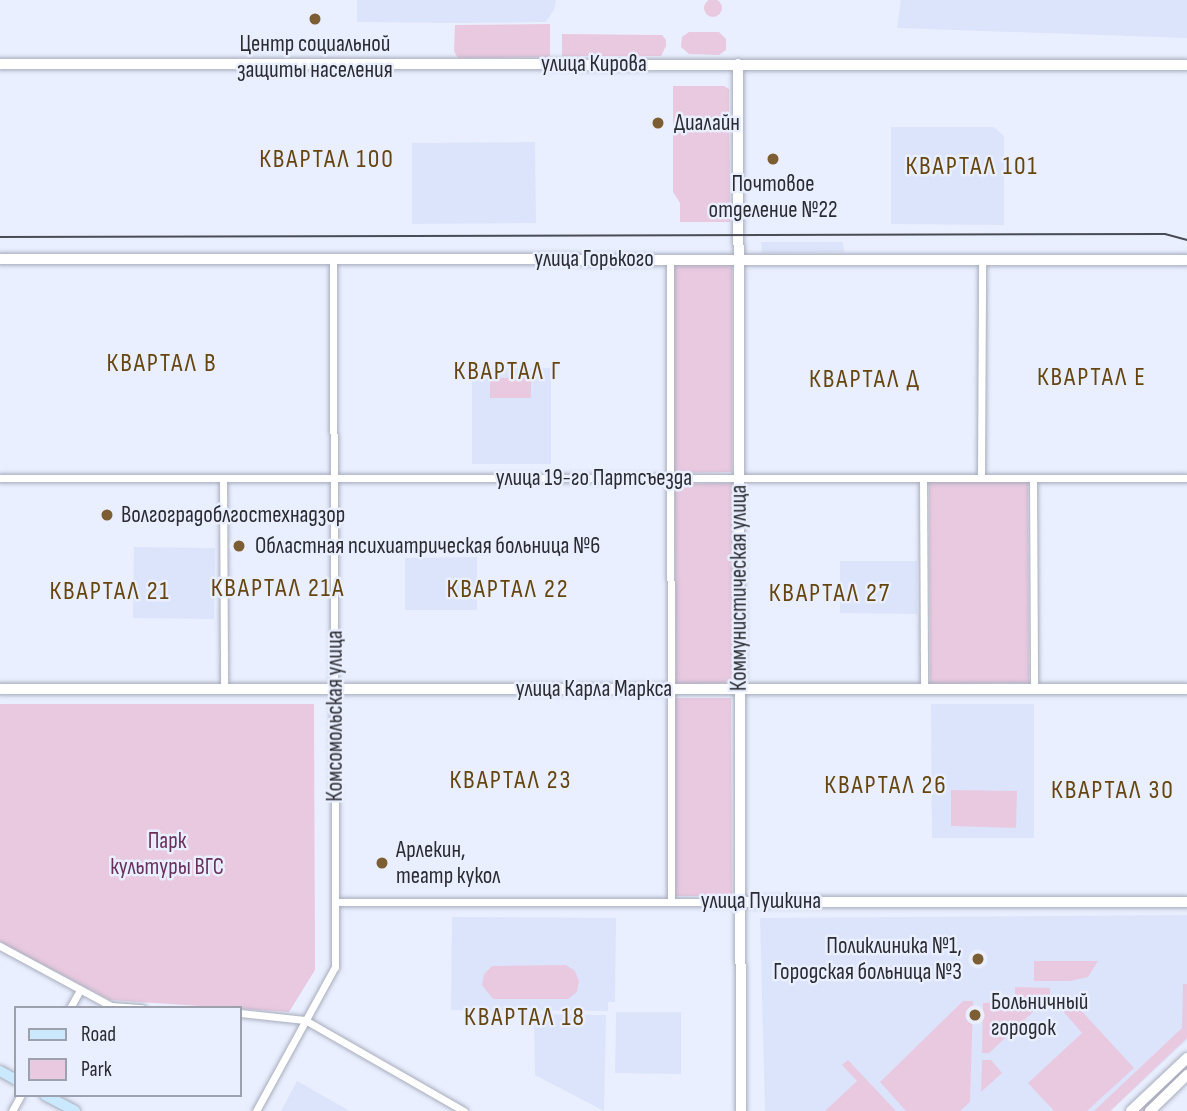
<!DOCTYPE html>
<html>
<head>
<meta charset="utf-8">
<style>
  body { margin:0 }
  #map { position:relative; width:1187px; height:1111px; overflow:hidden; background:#eaefff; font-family:"Sofia Sans Condensed",sans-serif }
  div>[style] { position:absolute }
  .built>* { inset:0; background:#dce4fb }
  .green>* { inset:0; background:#e9c9e0 }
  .round { border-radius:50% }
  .roads { filter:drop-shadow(0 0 2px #a7acbb) drop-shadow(0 0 2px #a7acbb) }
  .street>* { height:7px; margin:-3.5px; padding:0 3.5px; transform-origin:3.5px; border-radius:3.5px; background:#fff }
  .secondary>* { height:10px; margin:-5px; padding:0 5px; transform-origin:5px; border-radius:5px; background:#fff }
  .primary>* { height:10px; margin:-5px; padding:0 5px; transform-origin:5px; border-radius:5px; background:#cbe9fe }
  .tram>* { height:2px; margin:-1px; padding:0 1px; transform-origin:1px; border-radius:1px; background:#494c54 }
  .dots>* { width:19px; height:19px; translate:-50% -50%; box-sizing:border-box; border:4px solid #eaefff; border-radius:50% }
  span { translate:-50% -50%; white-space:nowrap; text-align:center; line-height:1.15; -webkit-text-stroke:5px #eaefff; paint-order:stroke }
  .poi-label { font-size:23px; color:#2a2c32 }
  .left { translate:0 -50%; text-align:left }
  .right { translate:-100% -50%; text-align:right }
  .street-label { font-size:23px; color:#2a2c32 }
  .park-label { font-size:23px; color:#68305b }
  .quarter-label { font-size:26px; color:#664610; letter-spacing:2px }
  .legend { position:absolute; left:14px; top:1006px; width:228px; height:91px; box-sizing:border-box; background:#eaefff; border:2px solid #9da1ad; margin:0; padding:9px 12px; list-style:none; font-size:21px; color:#2a2c32 }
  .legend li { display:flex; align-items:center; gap:14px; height:35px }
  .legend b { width:35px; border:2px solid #9da1ad }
</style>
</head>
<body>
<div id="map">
  <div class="built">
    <div style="clip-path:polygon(357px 0,556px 0,554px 10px,546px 22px,452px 23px,357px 22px)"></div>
    <div style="clip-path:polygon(901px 0,1187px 0,1187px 38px,897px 28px)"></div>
    <div style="clip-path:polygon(891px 127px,994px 127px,1004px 136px,1004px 225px,891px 224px)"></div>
    <div style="clip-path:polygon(535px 142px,536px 223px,412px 224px,412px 143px)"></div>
    <div style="clip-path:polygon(761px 242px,843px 242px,844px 252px,762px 253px)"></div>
    <div style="clip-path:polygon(472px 368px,551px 368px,551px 464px,472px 464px)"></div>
    <div style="clip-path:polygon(134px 547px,215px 548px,214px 619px,133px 618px)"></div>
    <div style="clip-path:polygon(477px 557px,477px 610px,405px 610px,405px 558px)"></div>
    <div style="clip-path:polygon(840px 561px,917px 561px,917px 614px,840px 613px)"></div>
    <div style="clip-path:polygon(931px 704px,1034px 704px,1034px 838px,932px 838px)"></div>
    <div style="clip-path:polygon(1187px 915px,1187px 1040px,1111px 1111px,765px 1111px,760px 918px)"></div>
    <div style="clip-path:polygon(452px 917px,616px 918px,615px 1002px,608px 1002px,608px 1011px,451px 1010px)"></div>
    <div style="clip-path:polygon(616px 1012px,681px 1012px,681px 1074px,615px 1073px)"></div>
    <div style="clip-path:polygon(534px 1014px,606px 1015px,604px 1111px,535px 1075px)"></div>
    <div style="clip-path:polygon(297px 1081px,350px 1111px,281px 1111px)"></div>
  </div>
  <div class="green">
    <div class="round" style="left:704px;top:-1px;width:18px;height:18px"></div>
    <div style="clip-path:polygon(550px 24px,550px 57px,458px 58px,454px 51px,455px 25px)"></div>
    <div style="clip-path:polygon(689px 32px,719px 32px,726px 39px,726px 50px,719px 55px,689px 54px,681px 47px,682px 37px)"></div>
    <div style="clip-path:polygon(562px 34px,662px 35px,666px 40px,666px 46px,661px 56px,562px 56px)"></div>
    <div style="clip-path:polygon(673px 86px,724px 86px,729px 89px,730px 222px,680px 222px,680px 203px,673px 192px)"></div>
    <div style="clip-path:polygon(672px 265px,732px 265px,732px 472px,673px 473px)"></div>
    <div style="clip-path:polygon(490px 378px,531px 378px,531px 398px,490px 398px)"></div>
    <div style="clip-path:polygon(1028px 481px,1029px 683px,930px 684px,929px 482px)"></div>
    <div style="clip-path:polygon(732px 483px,732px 683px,676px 684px,675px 484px)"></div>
    <div style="clip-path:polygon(675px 698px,731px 698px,732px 896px,675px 896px)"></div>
    <div style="clip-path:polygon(0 704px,314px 704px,315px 970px,289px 1012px,110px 1000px,0 942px)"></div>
    <div style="clip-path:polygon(951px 790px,1017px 791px,1016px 828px,951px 826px)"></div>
    <div style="clip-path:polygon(1034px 961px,1098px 961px,1088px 977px,1070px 981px,1034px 981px)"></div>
    <div style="clip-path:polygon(566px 965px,575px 971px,579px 981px,577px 992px,568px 999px,493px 999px,482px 985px,484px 974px,492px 966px)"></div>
    <div style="clip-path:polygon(1183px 984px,1187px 984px,1187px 1038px,1110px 1111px,1094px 1111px,1182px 1028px)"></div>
    <div style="clip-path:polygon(1015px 987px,1050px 988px,1050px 996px,989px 1053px,982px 1053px,983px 1003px,1003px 1003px,1015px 998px)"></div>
    <div style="clip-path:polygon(1066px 994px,1134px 1068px,1087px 1111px,1054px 1111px,1028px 1083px,1082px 1033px,1056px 1003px)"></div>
    <div style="clip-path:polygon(963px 1001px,973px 1001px,970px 1102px,960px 1111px,906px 1111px,880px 1082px)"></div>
    <div style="clip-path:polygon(848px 1060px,896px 1111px,825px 1111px,857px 1081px,842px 1065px)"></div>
    <div style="clip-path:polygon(982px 1060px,991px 1060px,1002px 1073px,981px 1092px)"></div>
    <div style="clip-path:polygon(1187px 1064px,1187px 1070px,1144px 1111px,1137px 1111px)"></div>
  </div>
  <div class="roads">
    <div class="street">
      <div style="left:670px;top:259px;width:643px;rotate:89.91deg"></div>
      <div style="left:0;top:478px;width:1187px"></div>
      <div style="left:223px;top:478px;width:211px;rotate:89.7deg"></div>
      <div style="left:923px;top:478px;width:209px;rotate:89.7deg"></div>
      <div style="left:981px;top:478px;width:218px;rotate:-89.7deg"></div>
      <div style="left:1033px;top:478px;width:210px;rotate:89.7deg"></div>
      <div style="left:335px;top:902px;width:407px"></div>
      <div style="left:0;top:946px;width:126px;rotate:28.4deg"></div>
      <div style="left:111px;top:1006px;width:31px;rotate:4deg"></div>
      <div style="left:70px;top:1008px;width:21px;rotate:-61deg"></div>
      <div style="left:240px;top:1013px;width:65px;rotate:6.1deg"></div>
      <div style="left:305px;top:1020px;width:183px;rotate:29.8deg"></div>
      <div style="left:12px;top:1111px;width:18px;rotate:-61deg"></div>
      <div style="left:256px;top:1111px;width:164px;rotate:-61.3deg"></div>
      <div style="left:335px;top:967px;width:708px;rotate:-90.16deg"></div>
    </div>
    <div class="secondary">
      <div style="left:0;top:64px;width:1187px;rotate:0.05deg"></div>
      <div style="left:738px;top:64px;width:1047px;rotate:89.84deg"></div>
      <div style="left:0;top:259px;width:1187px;rotate:0.05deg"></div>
      <div style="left:0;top:689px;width:1187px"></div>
      <div style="left:742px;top:902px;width:445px"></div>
      <div style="left:1131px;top:1111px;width:77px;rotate:-43.4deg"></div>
      <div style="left:1150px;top:1111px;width:52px;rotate:-44.2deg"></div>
    </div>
    <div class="primary">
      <div style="left:0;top:1071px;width:18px;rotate:29deg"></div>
      <div style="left:45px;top:1095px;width:34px;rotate:28deg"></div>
    </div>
  </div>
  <div class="tram">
    <div style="left:0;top:237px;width:1165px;rotate:-0.15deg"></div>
    <div style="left:1165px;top:234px;width:23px;rotate:15deg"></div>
  </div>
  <div class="dots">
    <div style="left:315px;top:19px;background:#7c5e32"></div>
    <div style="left:658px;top:123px;background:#7c5e32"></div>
    <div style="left:773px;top:159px;background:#7c5e32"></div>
    <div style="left:107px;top:515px;background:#7c5e32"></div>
    <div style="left:239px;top:546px;background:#7c5e32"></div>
    <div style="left:382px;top:863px;background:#7c5e32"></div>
    <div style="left:978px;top:959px;background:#7c5e32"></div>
    <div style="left:975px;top:1015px;background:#7c5e32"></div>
  </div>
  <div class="poi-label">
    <span style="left:315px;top:57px">Центр социальной<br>защиты населения</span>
    <span class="left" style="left:674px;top:123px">Диалайн</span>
    <span style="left:773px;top:197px">Почтовое<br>отделение №22</span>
    <span class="left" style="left:121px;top:515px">Волгоградоблгостехнадзор</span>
    <span class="left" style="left:255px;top:546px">Областная психиатрическая больница №6</span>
    <span class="left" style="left:396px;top:863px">Арлекин,<br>театр кукол</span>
    <span class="right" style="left:962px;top:959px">Поликлиника №1,<br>Городская больница №3</span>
    <span class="left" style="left:991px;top:1015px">Больничный<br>городок</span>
  </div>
  <div class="street-label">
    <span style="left:594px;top:64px">улица Кирова</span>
    <span style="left:594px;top:259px">улица Горького</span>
    <span style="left:594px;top:478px">улица 19-го Партсъезда</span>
    <span style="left:739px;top:588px;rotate:-90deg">Коммунистическая улица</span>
    <span style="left:594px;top:689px">улица Карла Маркса</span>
    <span style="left:335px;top:716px;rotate:-90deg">Комсомольская улица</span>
    <span style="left:761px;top:901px">улица Пушкина</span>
  </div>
  <div class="park-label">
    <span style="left:167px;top:854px">Парк<br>культуры ВГС</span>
  </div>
  <div class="quarter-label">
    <span style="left:327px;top:160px">КВАРТАЛ 100</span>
    <span style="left:972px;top:167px">КВАРТАЛ 101</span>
    <span style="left:162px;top:364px">КВАРТАЛ В</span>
    <span style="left:508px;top:372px">КВАРТАЛ Г</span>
    <span style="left:1092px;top:378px">КВАРТАЛ Е</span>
    <span style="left:865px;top:380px">КВАРТАЛ Д</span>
    <span style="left:278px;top:589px">КВАРТАЛ 21А</span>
    <span style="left:508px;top:590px">КВАРТАЛ 22</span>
    <span style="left:110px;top:592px">КВАРТАЛ 21</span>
    <span style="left:830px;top:594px">КВАРТАЛ 27</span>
    <span style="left:511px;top:781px">КВАРТАЛ 23</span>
    <span style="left:886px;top:786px">КВАРТАЛ 26</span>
    <span style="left:1113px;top:791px">КВАРТАЛ 30</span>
    <span style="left:525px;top:1018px">КВАРТАЛ 18</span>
  </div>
  <ul class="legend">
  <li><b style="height:9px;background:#cbe9fe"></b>Road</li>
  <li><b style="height:19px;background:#e9c9e0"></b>Park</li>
  </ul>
</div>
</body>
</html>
